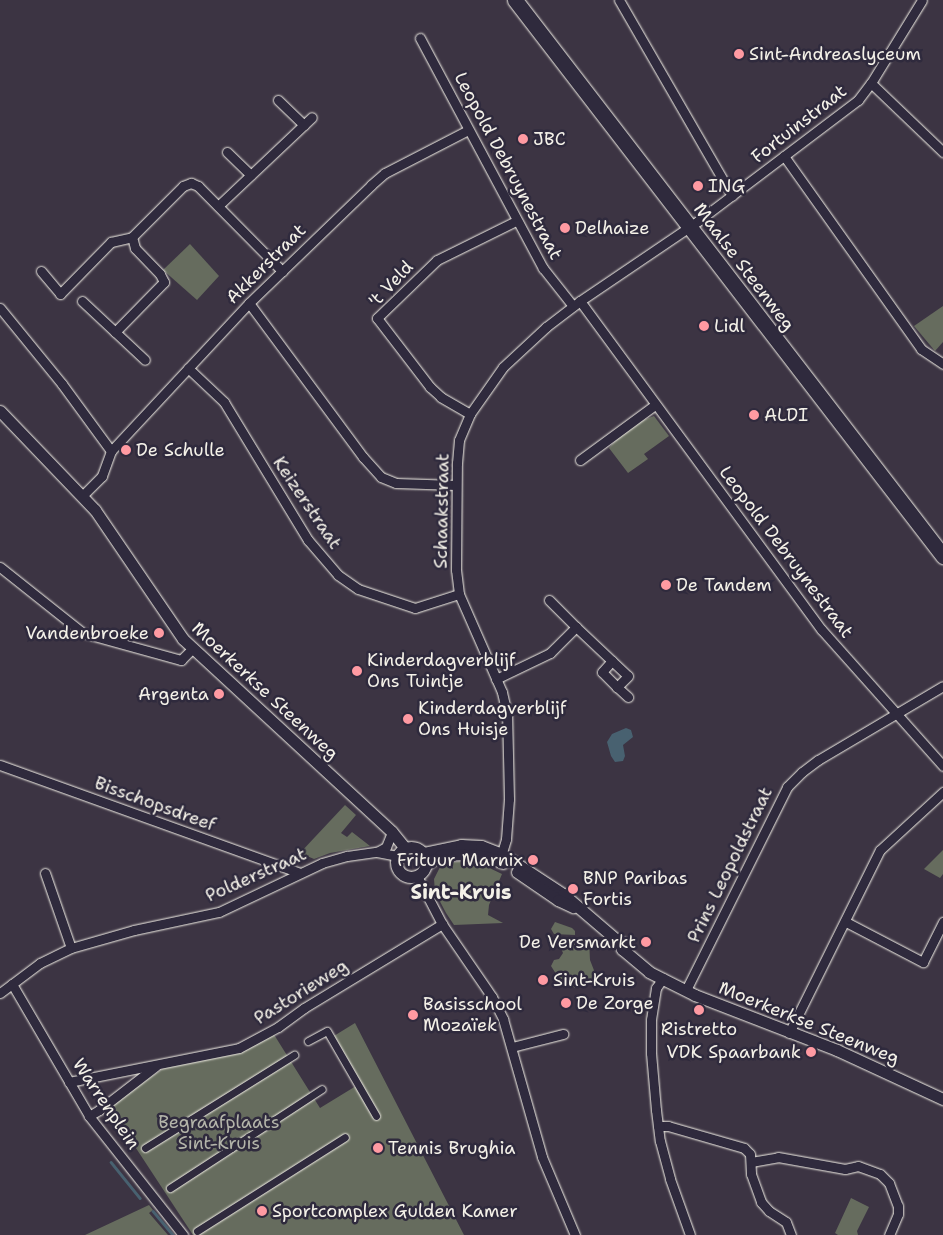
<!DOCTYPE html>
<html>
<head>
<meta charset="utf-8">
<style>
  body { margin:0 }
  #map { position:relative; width:943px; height:1235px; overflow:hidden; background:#3c3443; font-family:"Shantell Sans",sans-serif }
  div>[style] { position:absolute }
  .green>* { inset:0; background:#666c5e }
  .water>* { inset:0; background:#486170 }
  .stream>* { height:2.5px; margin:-1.25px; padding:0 1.25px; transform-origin:1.25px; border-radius:1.25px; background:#486170 }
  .roads { filter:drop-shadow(0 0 1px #f4f1e8) drop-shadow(0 0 1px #f4f1e8) }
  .pedestrian>* { height:7px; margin:-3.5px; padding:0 3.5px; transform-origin:3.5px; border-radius:3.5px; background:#2f2a3d }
  .minor>* { height:9px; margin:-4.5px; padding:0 4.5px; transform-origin:4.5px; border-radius:4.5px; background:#2f2a3d }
  .tertiary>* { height:11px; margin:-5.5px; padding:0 5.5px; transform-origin:5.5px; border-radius:5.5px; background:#2f2a3d }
  .tertiary>.ring { margin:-5.5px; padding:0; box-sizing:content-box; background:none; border:11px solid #2f2a3d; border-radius:50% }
  .primary>* { height:15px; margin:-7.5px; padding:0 7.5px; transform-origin:7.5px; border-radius:7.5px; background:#2f2a3d }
  .dots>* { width:14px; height:14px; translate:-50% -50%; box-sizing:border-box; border:2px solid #2f2a3d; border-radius:50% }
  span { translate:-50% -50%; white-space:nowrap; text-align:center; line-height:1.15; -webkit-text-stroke:5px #2f2a3d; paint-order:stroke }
  .poi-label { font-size:18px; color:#f4f1e8 }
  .left { translate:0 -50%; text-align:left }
  .right { translate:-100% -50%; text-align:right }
  .street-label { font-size:18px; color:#f4f1e8 }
  .park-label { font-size:18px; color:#b4b5aa }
  .quarter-label { font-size:20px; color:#f4f1e8; font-weight:700 }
</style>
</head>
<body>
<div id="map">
  <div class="green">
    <div style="clip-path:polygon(190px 244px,219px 276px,197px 300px,163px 270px)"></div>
    <div style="clip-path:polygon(943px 306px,943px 342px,935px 351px,914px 326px)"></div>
    <div style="clip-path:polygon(654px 416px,669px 436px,644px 454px,648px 459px,628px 473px,609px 448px,621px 434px,636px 423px)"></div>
    <div style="clip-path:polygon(345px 805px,356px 815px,341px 833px,347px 837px,352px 832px,370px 846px,330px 853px,314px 859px,300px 853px)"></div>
    <div style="clip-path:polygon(943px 850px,943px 874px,940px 878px,924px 869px)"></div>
    <div style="clip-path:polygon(462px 861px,479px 863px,502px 874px,489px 905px,488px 915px,503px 923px,454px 925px,446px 913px,435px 892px,434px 879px,440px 867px,446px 863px)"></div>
    <div style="clip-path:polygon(555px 922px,572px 928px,575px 931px,575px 935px,554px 934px,551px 929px)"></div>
    <div style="clip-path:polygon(589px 939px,590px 960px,597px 978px,594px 983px,575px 988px,558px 977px,551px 966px,554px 960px,559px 959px,563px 953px,559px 944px,562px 940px)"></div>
    <div style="clip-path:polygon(355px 1023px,464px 1235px,193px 1235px,109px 1107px,165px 1067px,245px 1050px,273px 1033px,320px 1108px,356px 1086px,329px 1039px)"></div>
    <div style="clip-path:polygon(851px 1198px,869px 1207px,857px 1231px,858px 1235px,838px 1235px,835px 1233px)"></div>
    <div style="clip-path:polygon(149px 1205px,153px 1210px,149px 1213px,168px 1235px,85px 1235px)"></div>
  </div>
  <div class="water">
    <div style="clip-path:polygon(626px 728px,631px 730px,633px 737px,623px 745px,625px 756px,623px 761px,615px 762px,611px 756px,607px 742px,612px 734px)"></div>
  </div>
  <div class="stream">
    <div style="left:111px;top:1162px;width:46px;rotate:51.1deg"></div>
    <div style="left:153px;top:1211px;width:31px;rotate:50deg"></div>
  </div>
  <div class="roads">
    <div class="pedestrian">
      <div style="left:308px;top:1041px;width:21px;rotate:-28deg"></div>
      <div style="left:327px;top:1031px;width:98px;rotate:60deg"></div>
      <div style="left:145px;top:1148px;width:176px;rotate:-32deg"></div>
      <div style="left:170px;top:1188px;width:181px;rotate:-33.1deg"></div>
      <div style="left:197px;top:1231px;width:175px;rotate:-32.4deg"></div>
    </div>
    <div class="minor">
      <div style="left:619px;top:0;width:226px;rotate:60deg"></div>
      <div style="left:420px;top:38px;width:261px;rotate:61.9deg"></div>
      <div style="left:543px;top:268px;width:48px;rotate:51.7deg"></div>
      <div style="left:871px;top:83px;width:100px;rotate:43.8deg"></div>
      <div style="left:278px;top:100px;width:36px;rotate:44deg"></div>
      <div style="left:227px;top:152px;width:33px;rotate:44deg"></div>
      <div style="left:784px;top:156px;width:237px;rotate:54.6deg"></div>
      <div style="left:921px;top:349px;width:27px;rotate:34deg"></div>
      <div style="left:218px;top:206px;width:129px;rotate:-43.4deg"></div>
      <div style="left:41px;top:271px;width:30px;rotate:50deg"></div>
      <div style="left:60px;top:294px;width:73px;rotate:-45.6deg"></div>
      <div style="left:111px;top:242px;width:22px;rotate:-13deg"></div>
      <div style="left:132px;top:237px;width:72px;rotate:-45deg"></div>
      <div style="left:183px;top:186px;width:9px;rotate:-21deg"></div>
      <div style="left:191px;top:183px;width:8px;rotate:23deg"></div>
      <div style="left:198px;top:186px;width:120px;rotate:45.3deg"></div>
      <div style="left:82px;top:301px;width:86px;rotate:43.1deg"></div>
      <div style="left:580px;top:301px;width:408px;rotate:53.7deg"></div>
      <div style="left:822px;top:630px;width:182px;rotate:48.3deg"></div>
      <div style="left:249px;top:303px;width:192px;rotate:53.5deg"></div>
      <div style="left:363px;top:457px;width:27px;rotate:48deg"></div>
      <div style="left:381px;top:477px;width:16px;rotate:22deg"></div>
      <div style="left:396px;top:483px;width:60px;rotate:1.9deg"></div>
      <div style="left:0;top:308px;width:98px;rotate:50.8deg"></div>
      <div style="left:62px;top:384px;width:83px;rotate:53.8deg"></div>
      <div style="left:111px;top:451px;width:27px;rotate:110deg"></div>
      <div style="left:102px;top:476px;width:27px;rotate:135deg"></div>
      <div style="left:115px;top:332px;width:70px;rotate:-45.6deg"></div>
      <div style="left:164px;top:282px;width:9px;rotate:-117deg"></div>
      <div style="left:160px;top:274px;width:36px;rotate:-134deg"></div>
      <div style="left:135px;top:248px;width:11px;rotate:-105deg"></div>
      <div style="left:188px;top:368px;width:50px;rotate:43.4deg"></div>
      <div style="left:224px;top:402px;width:162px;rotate:58.7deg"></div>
      <div style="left:308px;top:540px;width:46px;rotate:49.4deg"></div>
      <div style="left:338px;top:575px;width:24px;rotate:35deg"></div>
      <div style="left:358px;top:589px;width:60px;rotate:18.4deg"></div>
      <div style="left:415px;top:608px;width:46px;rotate:-17.7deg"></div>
      <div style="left:470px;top:414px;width:34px;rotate:-150deg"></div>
      <div style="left:441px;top:397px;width:15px;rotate:-138deg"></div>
      <div style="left:430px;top:387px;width:87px;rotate:-127.5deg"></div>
      <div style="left:377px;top:318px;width:83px;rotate:-44deg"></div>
      <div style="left:437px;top:260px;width:88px;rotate:-26.3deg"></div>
      <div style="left:111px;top:451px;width:202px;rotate:-47deg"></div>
      <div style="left:249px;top:303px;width:170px;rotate:-44deg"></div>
      <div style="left:371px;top:185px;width:18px;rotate:-41deg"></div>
      <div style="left:385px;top:173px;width:93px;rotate:-27.4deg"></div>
      <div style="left:580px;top:460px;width:93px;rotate:-36.3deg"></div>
      <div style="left:0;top:567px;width:106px;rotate:38.5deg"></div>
      <div style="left:83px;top:633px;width:102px;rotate:15.4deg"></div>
      <div style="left:181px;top:660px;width:16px;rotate:-45deg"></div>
      <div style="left:549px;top:600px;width:38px;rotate:45deg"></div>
      <div style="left:496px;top:679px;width:60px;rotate:-25.7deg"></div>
      <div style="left:550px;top:653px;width:37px;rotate:-45deg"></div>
      <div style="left:576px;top:627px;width:71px;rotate:43.3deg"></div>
      <div style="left:628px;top:676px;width:16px;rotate:135deg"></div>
      <div style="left:617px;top:687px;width:21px;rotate:-135deg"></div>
      <div style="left:602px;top:672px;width:15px;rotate:-48deg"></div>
      <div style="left:617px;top:687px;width:15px;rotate:42deg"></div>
      <div style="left:0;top:765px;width:319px;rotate:19.8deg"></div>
      <div style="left:377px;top:852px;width:10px;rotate:-29deg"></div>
      <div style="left:386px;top:847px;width:16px;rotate:-68deg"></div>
      <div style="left:500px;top:859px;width:21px;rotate:-73deg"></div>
      <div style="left:506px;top:839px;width:40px;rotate:-85.7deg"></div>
      <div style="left:509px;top:799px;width:85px;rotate:-91.3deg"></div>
      <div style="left:507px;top:714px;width:23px;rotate:-103deg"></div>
      <div style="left:502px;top:692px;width:107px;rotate:-113.7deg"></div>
      <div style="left:459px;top:594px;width:24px;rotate:-97deg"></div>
      <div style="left:456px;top:570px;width:107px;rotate:-89.5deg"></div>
      <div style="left:457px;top:463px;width:23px;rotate:-85deg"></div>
      <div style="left:459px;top:440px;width:28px;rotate:-67deg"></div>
      <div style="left:470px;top:414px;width:57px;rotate:-54.9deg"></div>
      <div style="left:503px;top:367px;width:59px;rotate:-42.9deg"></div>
      <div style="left:546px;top:327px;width:43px;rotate:-37.4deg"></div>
      <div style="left:580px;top:301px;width:143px;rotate:-34.1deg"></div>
      <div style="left:698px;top:221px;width:201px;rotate:-37.1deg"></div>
      <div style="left:858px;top:100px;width:21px;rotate:-53deg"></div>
      <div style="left:871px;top:83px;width:97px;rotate:-58.4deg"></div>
      <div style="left:45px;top:873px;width:79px;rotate:70.9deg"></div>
      <div style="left:417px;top:876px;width:54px;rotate:62.5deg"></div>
      <div style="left:442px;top:924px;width:88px;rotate:55.6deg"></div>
      <div style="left:492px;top:997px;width:25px;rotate:63deg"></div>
      <div style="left:503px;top:1019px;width:143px;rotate:74.2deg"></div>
      <div style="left:542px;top:1157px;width:85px;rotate:67.1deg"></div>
      <div style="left:846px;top:922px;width:87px;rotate:27.5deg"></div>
      <div style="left:923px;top:962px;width:45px;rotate:-63.4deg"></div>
      <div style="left:663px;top:978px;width:12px;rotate:125deg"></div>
      <div style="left:656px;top:988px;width:32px;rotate:99deg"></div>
      <div style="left:651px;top:1020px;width:33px;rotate:90deg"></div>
      <div style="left:651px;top:1053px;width:57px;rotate:85deg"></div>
      <div style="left:656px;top:1110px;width:31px;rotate:83deg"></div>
      <div style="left:660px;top:1141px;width:39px;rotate:75deg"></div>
      <div style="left:670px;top:1179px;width:59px;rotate:70.3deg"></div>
      <div style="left:12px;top:984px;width:153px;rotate:59.7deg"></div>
      <div style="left:89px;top:1116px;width:152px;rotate:51.7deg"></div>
      <div style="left:686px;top:990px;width:227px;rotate:-63.5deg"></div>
      <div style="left:787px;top:787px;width:21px;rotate:-45deg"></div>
      <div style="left:802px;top:772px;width:20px;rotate:-37deg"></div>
      <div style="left:818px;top:760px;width:145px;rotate:-30.6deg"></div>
      <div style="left:0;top:993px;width:50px;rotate:-36.9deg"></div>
      <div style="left:40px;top:963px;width:34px;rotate:-26deg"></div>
      <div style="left:71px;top:948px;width:66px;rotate:-15.9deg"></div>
      <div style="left:134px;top:930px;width:87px;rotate:-12deg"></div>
      <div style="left:219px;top:912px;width:114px;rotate:-25.4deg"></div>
      <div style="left:322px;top:863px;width:26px;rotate:-16deg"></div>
      <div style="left:347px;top:856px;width:30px;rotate:-8deg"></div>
      <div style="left:377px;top:852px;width:20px;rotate:11deg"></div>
      <div style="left:789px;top:1033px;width:204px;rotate:-63.6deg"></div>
      <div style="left:880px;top:850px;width:86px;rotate:-42.6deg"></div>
      <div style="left:512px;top:1047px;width:53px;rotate:-14.3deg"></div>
      <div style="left:69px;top:1082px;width:173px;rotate:-11.3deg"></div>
      <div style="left:239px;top:1048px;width:44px;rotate:-28.3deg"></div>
      <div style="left:278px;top:1027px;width:32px;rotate:-36deg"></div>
      <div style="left:304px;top:1008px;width:162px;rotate:-31.3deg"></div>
      <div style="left:89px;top:1116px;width:12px;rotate:-31deg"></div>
      <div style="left:99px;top:1110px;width:72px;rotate:-37.7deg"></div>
      <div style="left:658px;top:1126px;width:10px"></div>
      <div style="left:668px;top:1126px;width:79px;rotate:16.1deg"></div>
      <div style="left:744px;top:1148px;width:8px;rotate:45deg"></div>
      <div style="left:750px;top:1154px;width:20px;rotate:87deg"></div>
      <div style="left:751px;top:1174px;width:30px;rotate:70deg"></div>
      <div style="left:761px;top:1202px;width:12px;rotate:48deg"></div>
      <div style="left:769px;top:1211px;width:20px;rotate:33deg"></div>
      <div style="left:786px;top:1222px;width:14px;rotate:69deg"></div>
      <div style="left:751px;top:1162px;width:27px;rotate:-10deg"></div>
      <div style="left:778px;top:1157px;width:68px;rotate:10.2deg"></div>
      <div style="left:845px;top:1169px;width:13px;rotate:-13deg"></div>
      <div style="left:858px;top:1166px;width:23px;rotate:20deg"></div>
      <div style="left:880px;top:1174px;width:13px;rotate:45deg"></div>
      <div style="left:889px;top:1183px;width:25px;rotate:69deg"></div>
      <div style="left:898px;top:1206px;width:8px;rotate:90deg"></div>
      <div style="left:898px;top:1214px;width:23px;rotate:113deg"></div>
    </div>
    <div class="tertiary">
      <div style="left:0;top:411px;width:137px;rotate:46.2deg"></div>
      <div style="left:95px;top:510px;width:156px;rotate:55.7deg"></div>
      <div style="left:183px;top:639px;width:284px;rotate:42.7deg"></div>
      <div style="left:392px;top:832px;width:21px;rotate:51deg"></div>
      <div class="ring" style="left:396px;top:847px;width:19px;height:19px"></div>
      <div style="left:424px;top:853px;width:38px;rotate:-12deg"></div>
      <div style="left:461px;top:845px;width:20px;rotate:3deg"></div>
      <div style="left:481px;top:846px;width:22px;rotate:21deg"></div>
      <div style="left:502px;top:854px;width:73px;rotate:33.3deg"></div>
      <div style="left:563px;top:894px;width:74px;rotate:40.6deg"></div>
      <div style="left:619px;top:942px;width:6px;rotate:9deg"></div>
      <div style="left:427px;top:864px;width:17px;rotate:-33deg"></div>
      <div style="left:441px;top:855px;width:26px;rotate:-2deg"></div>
      <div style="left:467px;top:854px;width:21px;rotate:8deg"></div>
      <div style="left:488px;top:857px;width:16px;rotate:22deg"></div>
      <div style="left:517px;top:872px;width:50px;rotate:34.3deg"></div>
      <div style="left:558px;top:900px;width:17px;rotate:25deg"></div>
      <div style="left:619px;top:942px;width:8px;rotate:67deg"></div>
      <div style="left:622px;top:949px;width:35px;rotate:40deg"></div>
      <div style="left:649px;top:972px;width:51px;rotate:26.6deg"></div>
      <div style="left:695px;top:995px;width:152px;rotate:21.2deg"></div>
      <div style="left:837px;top:1050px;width:117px;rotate:24.8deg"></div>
    </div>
    <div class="primary">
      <div style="left:515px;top:0;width:702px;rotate:52.41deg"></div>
    </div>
  </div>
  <div class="dots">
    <div style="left:739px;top:54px;background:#ff9aa2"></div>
    <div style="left:523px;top:139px;background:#ff9aa2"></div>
    <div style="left:698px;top:186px;background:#ff9aa2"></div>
    <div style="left:565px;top:228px;background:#ff9aa2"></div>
    <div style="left:704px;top:326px;background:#ff9aa2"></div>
    <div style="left:754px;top:415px;background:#ff9aa2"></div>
    <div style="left:126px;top:450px;background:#ff9aa2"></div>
    <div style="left:666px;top:585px;background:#ff9aa2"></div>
    <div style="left:159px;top:633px;background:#ff9aa2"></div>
    <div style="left:357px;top:671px;background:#ff9aa2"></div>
    <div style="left:219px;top:694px;background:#ff9aa2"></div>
    <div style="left:408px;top:719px;background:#ff9aa2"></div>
    <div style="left:533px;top:860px;background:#ff9aa2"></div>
    <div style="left:573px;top:889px;background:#ff9aa2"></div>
    <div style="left:646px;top:942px;background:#ff9aa2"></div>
    <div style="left:543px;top:980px;background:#ff9aa2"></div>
    <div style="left:566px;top:1003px;background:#ff9aa2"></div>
    <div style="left:699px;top:1010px;background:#ff9aa2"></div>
    <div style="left:413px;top:1015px;background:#ff9aa2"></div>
    <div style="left:811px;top:1052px;background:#ff9aa2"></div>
    <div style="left:378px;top:1148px;background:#ff9aa2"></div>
    <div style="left:262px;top:1211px;background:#ff9aa2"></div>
  </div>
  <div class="poi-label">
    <span class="left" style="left:749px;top:54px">Sint-Andreaslyceum</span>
    <span class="left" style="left:533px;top:139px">JBC</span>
    <span class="left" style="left:708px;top:186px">ING</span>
    <span class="left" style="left:575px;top:228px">Delhaize</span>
    <span class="left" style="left:714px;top:326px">Lidl</span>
    <span class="left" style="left:764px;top:415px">ALDI</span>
    <span class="left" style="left:136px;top:450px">De Schulle</span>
    <span class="left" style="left:676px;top:585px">De Tandem</span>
    <span class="right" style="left:149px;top:633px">Vandenbroeke</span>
    <span class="left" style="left:367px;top:671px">Kinderdagverblijf<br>Ons Tuintje</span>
    <span class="right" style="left:209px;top:694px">Argenta</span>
    <span class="left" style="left:418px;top:719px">Kinderdagverblijf<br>Ons Huisje</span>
    <span class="right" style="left:523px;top:860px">Frituur Marnix</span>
    <span class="left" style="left:583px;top:889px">BNP Paribas<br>Fortis</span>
    <span class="right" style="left:636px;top:942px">De Versmarkt</span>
    <span class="left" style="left:553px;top:980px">Sint-Kruis</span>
    <span class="left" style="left:576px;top:1003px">De Zorge</span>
    <span class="left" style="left:423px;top:1015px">Basisschool<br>Mozaïek</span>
    <span style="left:699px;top:1029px">Ristretto</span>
    <span class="right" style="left:801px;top:1052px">VDK Spaarbank</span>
    <span class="left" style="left:388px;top:1148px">Tennis Brughia</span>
    <span class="left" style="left:272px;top:1211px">Sportcomplex Gulden Kamer</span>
  </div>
  <div class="street-label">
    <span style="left:799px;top:124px;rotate:-38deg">Fortuinstraat</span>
    <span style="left:508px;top:166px;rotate:62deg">Leopold Debruynestraat</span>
    <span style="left:266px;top:264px;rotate:-45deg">Akkerstraat</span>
    <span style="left:744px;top:267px;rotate:53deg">Maalse Steenweg</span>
    <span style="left:391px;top:284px;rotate:-47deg">'t Veld</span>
    <span style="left:307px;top:503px;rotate:56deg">Keizerstraat</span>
    <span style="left:442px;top:511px;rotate:-89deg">Schaakstraat</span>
    <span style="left:786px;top:552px;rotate:53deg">Leopold Debruynestraat</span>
    <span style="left:265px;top:691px;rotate:43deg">Moerkerkse Steenweg</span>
    <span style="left:155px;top:804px;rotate:20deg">Bisschopsdreef</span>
    <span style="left:730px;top:865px;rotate:-64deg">Prins Leopoldstraat</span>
    <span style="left:256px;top:875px;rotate:-24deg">Polderstraat</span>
    <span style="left:301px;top:992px;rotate:-32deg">Pastorieweg</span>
    <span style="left:809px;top:1023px;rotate:22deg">Moerkerkse Steenweg</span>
    <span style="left:106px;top:1104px;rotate:56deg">Warrenplein</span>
  </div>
  <div class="park-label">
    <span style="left:219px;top:1133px">Begraafplaats<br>Sint-Kruis</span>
  </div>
  <div class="quarter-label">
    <span style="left:461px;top:892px">Sint-Kruis</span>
  </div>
</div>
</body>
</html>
